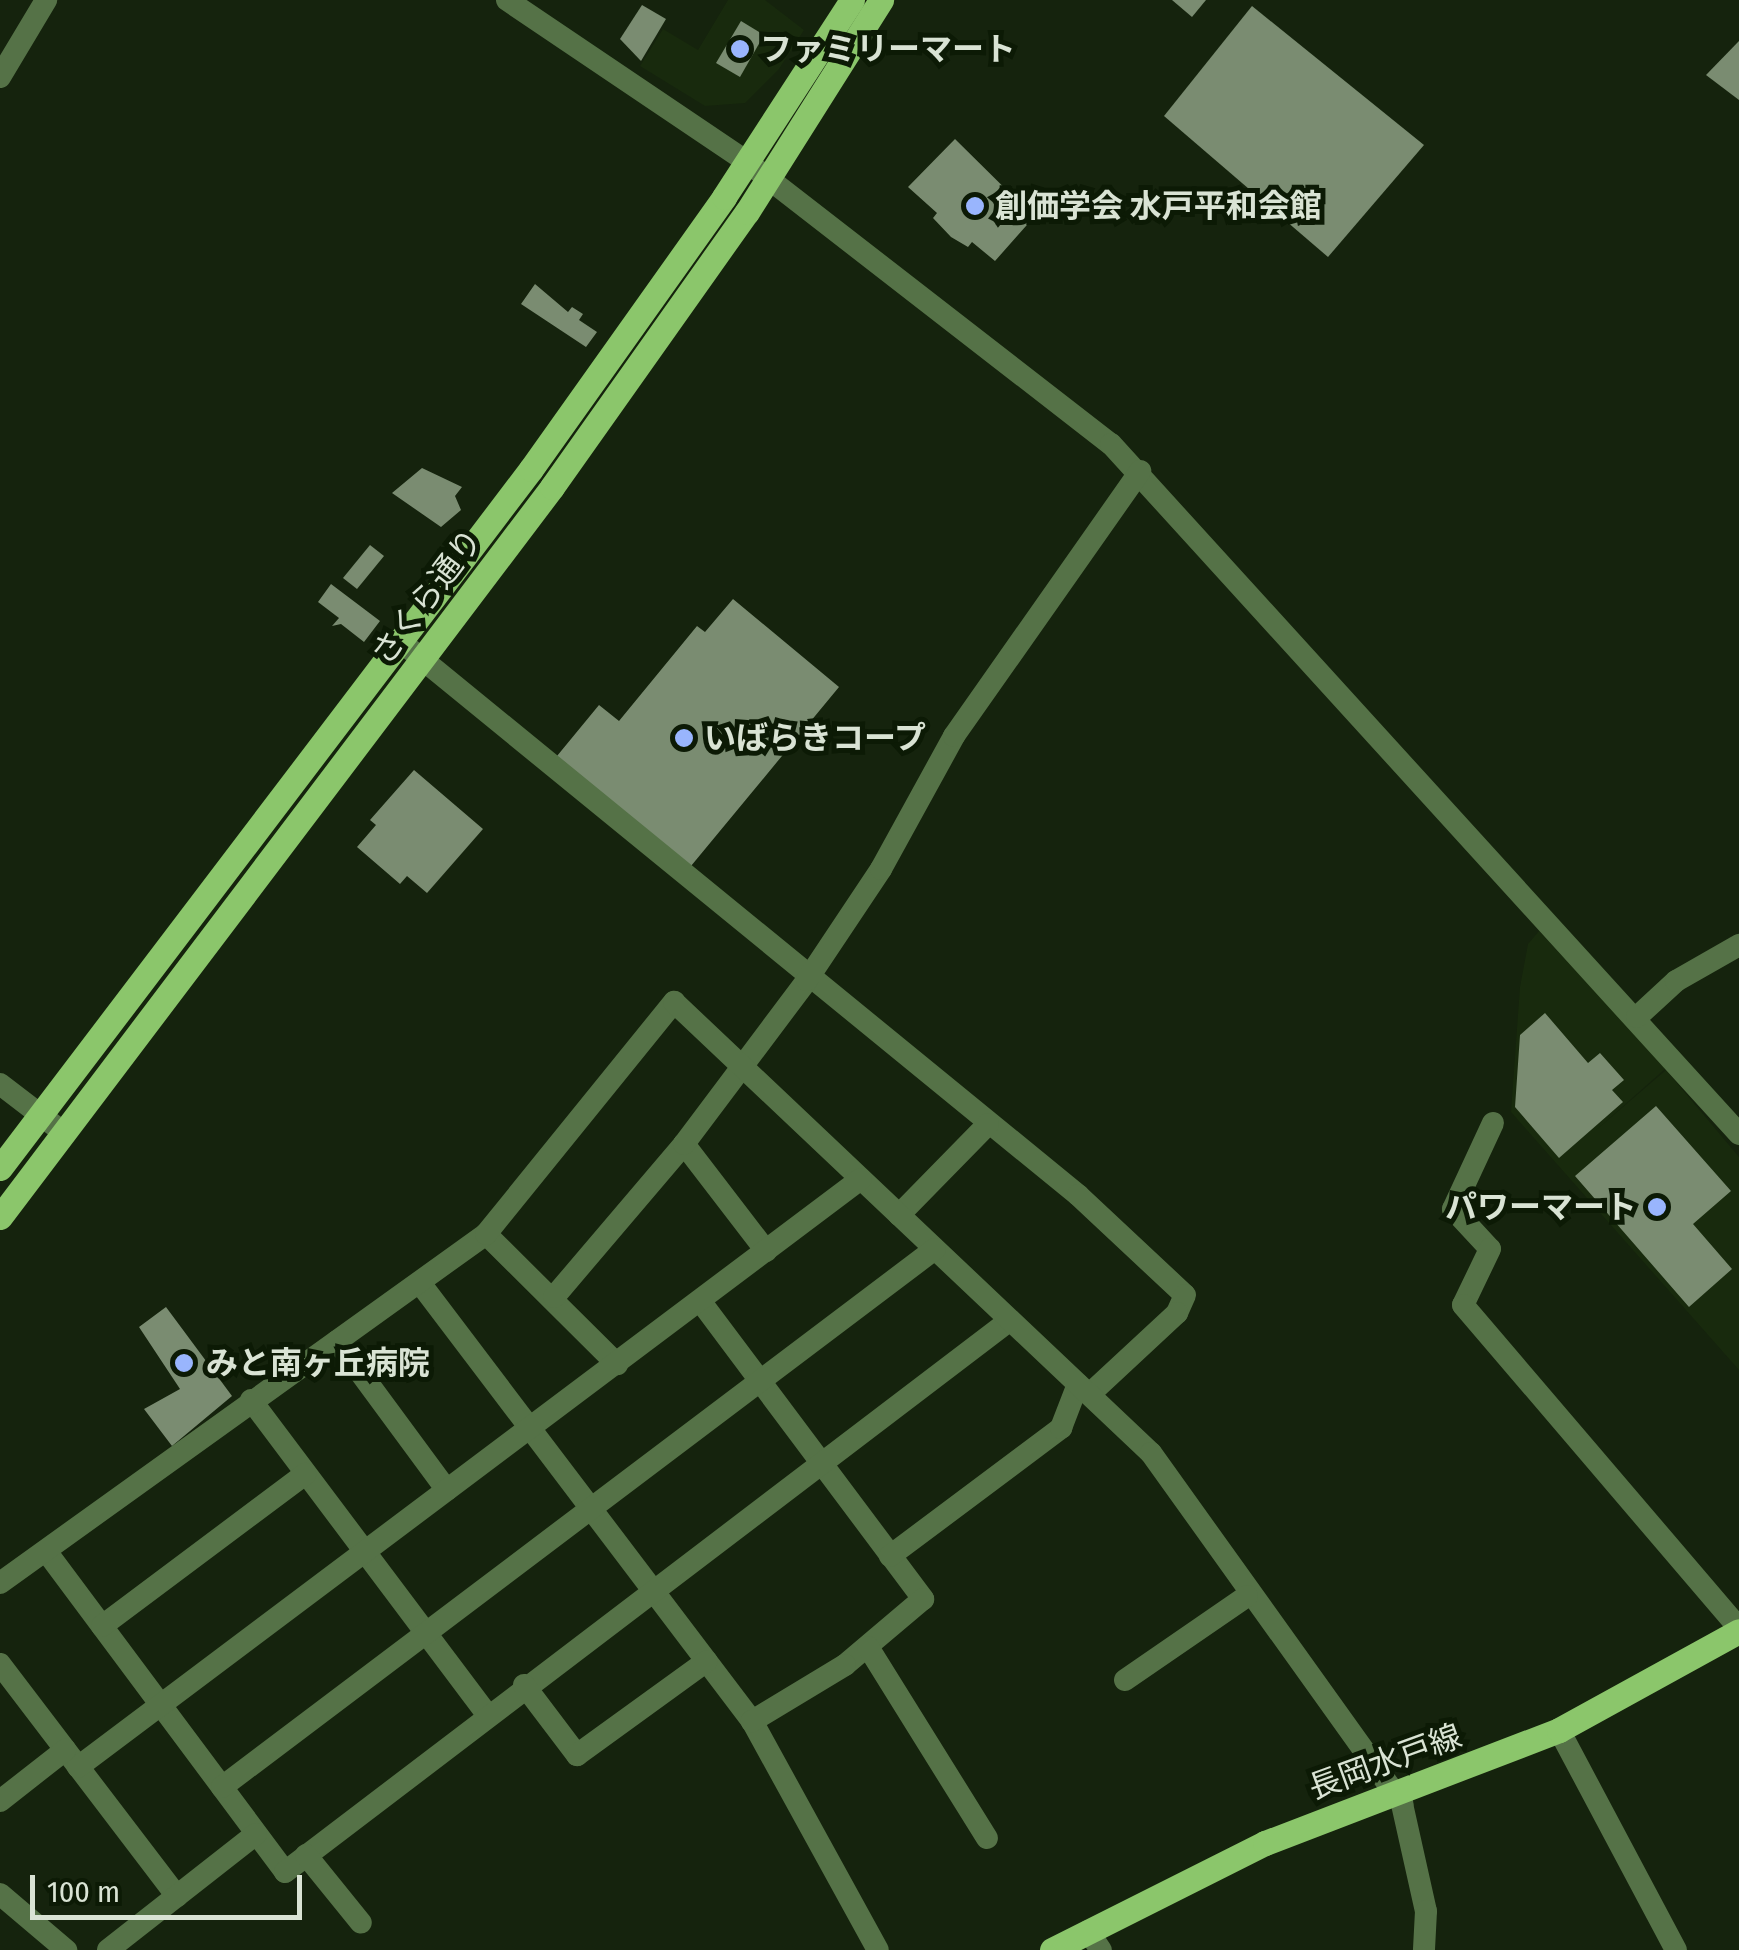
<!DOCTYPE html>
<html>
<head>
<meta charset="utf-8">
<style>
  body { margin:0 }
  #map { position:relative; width:1739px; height:1950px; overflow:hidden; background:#15230d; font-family:"Fira Sans Condensed","Noto Sans JP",sans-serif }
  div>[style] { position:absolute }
  .built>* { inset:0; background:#182a0d }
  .building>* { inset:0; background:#7a8c71 }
  .minor>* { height:22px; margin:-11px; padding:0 11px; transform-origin:11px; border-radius:11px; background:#557247 }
  .major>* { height:25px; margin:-12.5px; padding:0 12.5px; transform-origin:12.5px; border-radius:12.5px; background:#8bc66b }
  .dots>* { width:28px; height:28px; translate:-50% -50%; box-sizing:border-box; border:5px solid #0c1a05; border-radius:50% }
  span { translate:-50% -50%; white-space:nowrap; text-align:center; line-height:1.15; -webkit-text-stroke:10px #0c1a05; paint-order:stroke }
  .poi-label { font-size:32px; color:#d9e3d4; font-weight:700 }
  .left { translate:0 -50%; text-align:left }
  .right { translate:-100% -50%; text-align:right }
  .street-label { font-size:32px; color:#d9e3d4 }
  .scale { position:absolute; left:30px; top:1875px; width:272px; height:45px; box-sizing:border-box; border:5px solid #d9e3d4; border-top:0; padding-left:12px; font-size:30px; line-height:35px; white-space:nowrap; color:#d9e3d4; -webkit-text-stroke:8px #0c1a05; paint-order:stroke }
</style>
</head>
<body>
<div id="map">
  <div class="built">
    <div style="clip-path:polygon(728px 0,765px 0,804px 30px,779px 69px,745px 103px,705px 106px,640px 66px,663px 29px,698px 50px)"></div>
    <div style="clip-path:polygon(1539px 931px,1666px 1068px,1595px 1131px,1666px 1070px,1739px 1157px,1739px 1370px,1511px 1112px,1520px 987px,1528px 944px)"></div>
  </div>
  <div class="building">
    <div style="clip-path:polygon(1172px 0,1206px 0,1192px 17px)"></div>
    <div style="clip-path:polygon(642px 5px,666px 19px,641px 61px,620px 39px)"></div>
    <div style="clip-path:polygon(1252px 6px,1424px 145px,1328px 257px,1164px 116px)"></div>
    <div style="clip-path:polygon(741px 21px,764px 35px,740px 77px,716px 63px)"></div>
    <div style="clip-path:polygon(1739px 41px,1739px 100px,1706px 75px)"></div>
    <div style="clip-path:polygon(955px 139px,1034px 217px,995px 261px,972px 242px,968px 247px,951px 237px,933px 218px,937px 213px,908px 187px)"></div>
    <div style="clip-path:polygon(535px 284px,568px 312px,572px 307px,583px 314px,579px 320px,597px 332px,586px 347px,521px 304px)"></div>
    <div style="clip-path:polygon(422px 468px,462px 487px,455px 496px,461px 510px,441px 527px,392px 493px)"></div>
    <div style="clip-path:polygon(370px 545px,384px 556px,357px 589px,343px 578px)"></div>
    <div style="clip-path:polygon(331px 584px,380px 621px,364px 642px,341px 624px,332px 626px,339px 618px,318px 602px)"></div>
    <div style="clip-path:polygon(733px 599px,839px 687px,691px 866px,557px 756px,599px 705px,619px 721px,697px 626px,705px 632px)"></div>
    <div style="clip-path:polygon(414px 770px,483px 829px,427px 893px,407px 876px,400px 884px,357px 847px,376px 825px,370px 820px)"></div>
    <div style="clip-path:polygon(1545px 1013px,1588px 1063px,1600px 1053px,1624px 1080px,1612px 1090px,1623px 1102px,1559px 1158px,1515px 1107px,1520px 1035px)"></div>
    <div style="clip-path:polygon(1656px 1106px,1731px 1191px,1693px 1224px,1732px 1269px,1689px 1307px,1575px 1176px)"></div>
    <div style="clip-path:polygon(166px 1307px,232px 1396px,172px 1446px,144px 1409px,180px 1389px,139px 1327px)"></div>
  </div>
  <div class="minor">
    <div style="left:507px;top:0;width:290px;rotate:34deg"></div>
    <div style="left:747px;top:162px;width:460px;rotate:37.8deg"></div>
    <div style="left:1111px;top:444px;width:933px;rotate:47.69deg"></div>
    <div style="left:0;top:77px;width:90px;rotate:-59.1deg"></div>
    <div style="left:400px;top:641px;width:876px;rotate:39.25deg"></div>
    <div style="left:1078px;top:1195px;width:146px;rotate:43.1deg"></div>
    <div style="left:1185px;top:1295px;width:20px;rotate:114deg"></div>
    <div style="left:1177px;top:1313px;width:117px;rotate:137.1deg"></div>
    <div style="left:1637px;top:1017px;width:53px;rotate:-42.7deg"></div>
    <div style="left:1676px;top:981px;width:73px;rotate:-29.7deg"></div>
    <div style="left:0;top:1084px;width:81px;rotate:37.4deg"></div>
    <div style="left:1493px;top:1123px;width:95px;rotate:114.9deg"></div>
    <div style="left:1453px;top:1209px;width:54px;rotate:47.2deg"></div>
    <div style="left:1490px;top:1249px;width:62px;rotate:115.7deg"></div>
    <div style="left:1463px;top:1305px;width:425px;rotate:49.5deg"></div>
    <div style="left:684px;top:1144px;width:135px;rotate:52.5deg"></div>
    <div style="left:899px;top:1215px;width:127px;rotate:-45.6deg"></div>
    <div style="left:486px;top:1234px;width:185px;rotate:44.8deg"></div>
    <div style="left:420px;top:1283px;width:550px;rotate:52.84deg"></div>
    <div style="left:752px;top:1721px;width:261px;rotate:61.2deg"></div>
    <div style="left:554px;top:1297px;width:201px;rotate:-49.6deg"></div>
    <div style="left:684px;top:1144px;width:205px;rotate:-53.1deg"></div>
    <div style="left:807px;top:980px;width:133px;rotate:-56.3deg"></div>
    <div style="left:881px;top:869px;width:152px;rotate:-61.2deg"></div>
    <div style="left:954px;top:736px;width:324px;rotate:-54.9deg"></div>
    <div style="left:701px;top:1302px;width:371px;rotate:53.2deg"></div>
    <div style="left:923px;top:1599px;width:102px;rotate:139.8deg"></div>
    <div style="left:845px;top:1665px;width:109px;rotate:148.9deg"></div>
    <div style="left:337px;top:1341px;width:185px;rotate:53.6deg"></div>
    <div style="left:251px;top:1400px;width:391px;rotate:53.1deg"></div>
    <div style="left:46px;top:1551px;width:400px;rotate:53.3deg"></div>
    <div style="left:285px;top:1872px;width:911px;rotate:-37.28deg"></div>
    <div style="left:890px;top:1556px;width:214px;rotate:-36.8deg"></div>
    <div style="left:1061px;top:1428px;width:47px;rotate:-68.9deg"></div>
    <div style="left:0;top:1583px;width:598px;rotate:-35.68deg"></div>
    <div style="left:486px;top:1234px;width:299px;rotate:-51deg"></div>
    <div style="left:674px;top:1002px;width:656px;rotate:43.4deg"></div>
    <div style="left:1151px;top:1453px;width:432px;rotate:54.4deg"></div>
    <div style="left:1402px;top:1804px;width:110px;rotate:77.4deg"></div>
    <div style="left:1426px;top:1911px;width:39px;rotate:93deg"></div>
    <div style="left:102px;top:1626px;width:254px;rotate:-36.8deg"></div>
    <div style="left:868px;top:1647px;width:225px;rotate:58.1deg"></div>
    <div style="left:0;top:1664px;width:292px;rotate:52.7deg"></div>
    <div style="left:1125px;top:1680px;width:148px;rotate:-34.5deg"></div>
    <div style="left:524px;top:1685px;width:88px;rotate:52.9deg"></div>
    <div style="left:577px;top:1755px;width:160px;rotate:-35.9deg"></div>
    <div style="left:1559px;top:1730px;width:249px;rotate:62deg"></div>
    <div style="left:78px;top:1767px;width:979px;rotate:-36.91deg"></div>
    <div style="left:222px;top:1787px;width:893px;rotate:-37.04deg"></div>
    <div style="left:0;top:1801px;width:83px;rotate:-38.1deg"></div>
    <div style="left:306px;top:1855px;width:87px;rotate:51deg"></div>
    <div style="left:0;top:1894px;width:87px;rotate:40.3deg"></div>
    <div style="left:1088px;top:1931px;width:23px;rotate:56deg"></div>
    <div style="left:108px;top:1950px;width:188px;rotate:-38.1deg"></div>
  </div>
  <div class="major">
    <div style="left:0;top:1168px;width:878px;rotate:-52.78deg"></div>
    <div style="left:531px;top:469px;width:334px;rotate:-54.6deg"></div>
    <div style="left:724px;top:197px;width:235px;rotate:-57deg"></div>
    <div style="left:0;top:1217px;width:915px;rotate:-52.9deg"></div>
    <div style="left:552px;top:487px;width:337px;rotate:-54.7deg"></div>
    <div style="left:747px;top:212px;width:251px;rotate:-57.7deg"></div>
    <div style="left:1052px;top:1950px;width:238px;rotate:-26.7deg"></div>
    <div style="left:1265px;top:1843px;width:315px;rotate:-21deg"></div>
    <div style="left:1559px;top:1730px;width:205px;rotate:-28.8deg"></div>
  </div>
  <div class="dots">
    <div style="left:740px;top:49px;background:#99b5fd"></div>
    <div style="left:975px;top:206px;background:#99b5fd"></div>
    <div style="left:684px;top:738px;background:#99b5fd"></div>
    <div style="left:1657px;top:1207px;background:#99b5fd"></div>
    <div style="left:184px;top:1363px;background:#99b5fd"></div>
  </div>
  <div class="poi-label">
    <span class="left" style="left:760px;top:49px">ファミリーマート</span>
    <span class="left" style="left:995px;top:206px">創価学会 水戸平和会館</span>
    <span class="left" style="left:704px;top:738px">いばらきコープ</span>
    <span class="right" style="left:1637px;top:1207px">パワーマート</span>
    <span class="left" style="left:206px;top:1363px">みと南ヶ丘病院</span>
  </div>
  <div class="street-label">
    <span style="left:427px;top:597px;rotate:-53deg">さくら通り</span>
    <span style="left:1385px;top:1762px;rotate:-20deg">長岡水戸線</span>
  </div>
  <div class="scale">100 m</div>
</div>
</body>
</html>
